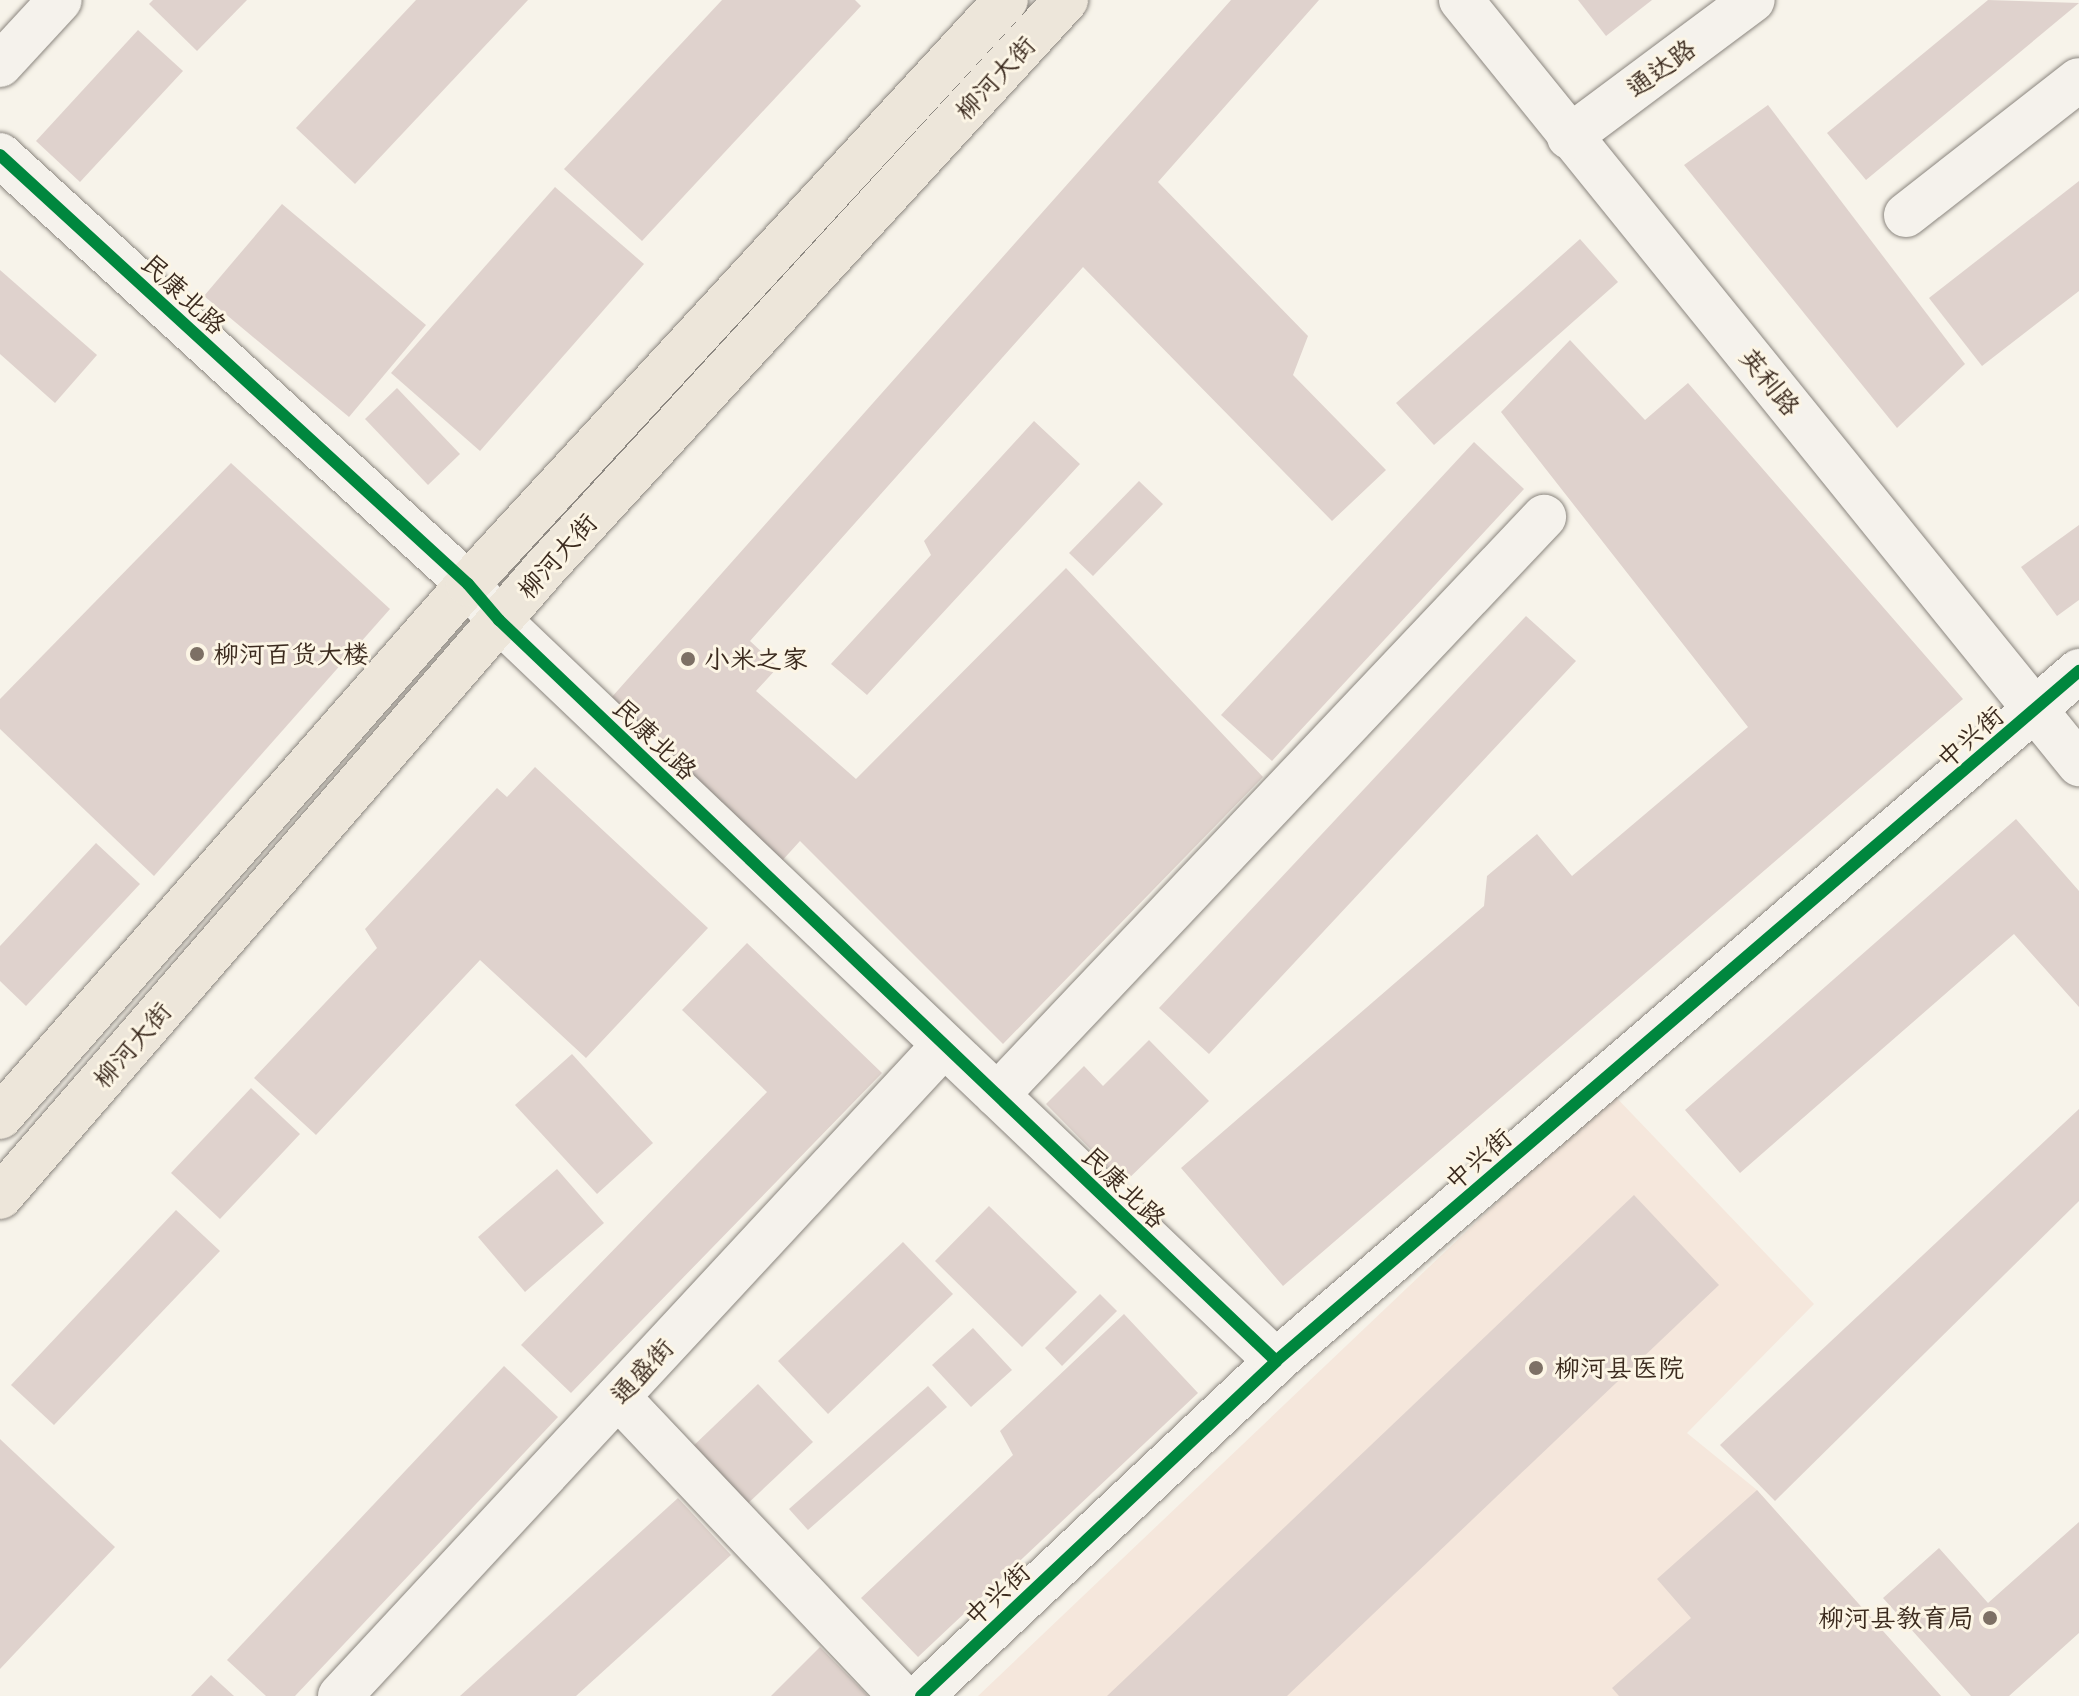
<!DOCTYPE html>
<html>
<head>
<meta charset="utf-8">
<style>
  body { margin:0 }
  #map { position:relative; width:2079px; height:1696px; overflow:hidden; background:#f7f3ea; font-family:Mali,"LXGW WenKai TC",sans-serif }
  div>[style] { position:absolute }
  .built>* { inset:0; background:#f5e7dc }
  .building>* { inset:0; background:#dfd2cd }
  .roads { filter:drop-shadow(0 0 2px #8b867f) drop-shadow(0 0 2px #8b867f) }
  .minor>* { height:44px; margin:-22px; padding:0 22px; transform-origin:22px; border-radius:22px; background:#f5f2ec }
  .major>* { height:44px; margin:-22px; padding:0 22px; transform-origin:22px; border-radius:22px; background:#ede6da }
  .cycleway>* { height:12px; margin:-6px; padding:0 6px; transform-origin:6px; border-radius:6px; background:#00873e }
  .dots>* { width:22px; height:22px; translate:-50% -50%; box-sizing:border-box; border:4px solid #fcf5e5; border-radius:50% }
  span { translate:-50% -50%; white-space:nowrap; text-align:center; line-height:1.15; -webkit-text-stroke:6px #fcf5e5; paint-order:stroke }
  .street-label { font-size:26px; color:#3b2a1e }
  .poi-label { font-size:26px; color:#3b2a1e }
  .left { translate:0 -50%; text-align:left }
  .right { translate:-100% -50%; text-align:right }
</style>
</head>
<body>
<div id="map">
  <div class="built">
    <div style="clip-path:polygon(1612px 1093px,1814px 1304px,1687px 1433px,1757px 1490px,1941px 1696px,978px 1696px)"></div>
  </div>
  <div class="building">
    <div style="clip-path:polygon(153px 0,247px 0,197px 51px,149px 4px)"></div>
    <div style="clip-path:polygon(416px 0,528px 0,355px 184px,296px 128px)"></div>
    <div style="clip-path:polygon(722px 0,855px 0,861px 6px,642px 241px,564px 169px)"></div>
    <div style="clip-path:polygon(1231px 0,1319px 0,1158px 182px,1308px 336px,1293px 375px,1386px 470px,1332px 521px,1083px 267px,750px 641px,778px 667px,756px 691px,856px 779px,1066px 568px,1263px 777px,1003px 1044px,800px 841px,780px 863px,603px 707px)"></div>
    <div style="clip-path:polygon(1578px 0,1652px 0,1606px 36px)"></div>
    <div style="clip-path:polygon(1988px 0,2079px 3px,1866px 180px,1827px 133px)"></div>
    <div style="clip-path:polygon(138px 30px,183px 71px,80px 182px,36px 141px)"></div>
    <div style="clip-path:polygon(1768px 105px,1965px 364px,1897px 428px,1684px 165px)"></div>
    <div style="clip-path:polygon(2079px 181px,2079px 291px,1982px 366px,1929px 298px)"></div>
    <div style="clip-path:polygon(555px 187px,644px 264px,480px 451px,391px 373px)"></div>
    <div style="clip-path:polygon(282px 204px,426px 325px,349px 417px,204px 296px)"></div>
    <div style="clip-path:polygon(1580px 239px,1618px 282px,1434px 445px,1396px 403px)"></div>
    <div style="clip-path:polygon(0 270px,97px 355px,55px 403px,0 354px)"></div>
    <div style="clip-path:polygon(1570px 340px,1645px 420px,1688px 383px,1963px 699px,1283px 1286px,1181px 1168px,1484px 906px,1487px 876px,1537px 834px,1572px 876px,1748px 727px,1501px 412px)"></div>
    <div style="clip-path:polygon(397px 388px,460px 454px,428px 485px,365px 419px)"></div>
    <div style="clip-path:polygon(1034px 421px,1080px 464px,867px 695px,831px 664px,931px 555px,924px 541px)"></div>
    <div style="clip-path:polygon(1474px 442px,1524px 489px,1272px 761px,1221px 715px)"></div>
    <div style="clip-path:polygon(231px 463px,390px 609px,154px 876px,0 729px,0 699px)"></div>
    <div style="clip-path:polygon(1139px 481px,1163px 504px,1093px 576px,1069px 553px)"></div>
    <div style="clip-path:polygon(2079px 525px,2079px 600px,2057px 616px,2021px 567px)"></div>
    <div style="clip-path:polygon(1526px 616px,1576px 661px,1209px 1054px,1159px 1008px)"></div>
    <div style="clip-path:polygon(535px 767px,708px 928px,586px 1058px,480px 960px,316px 1135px,254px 1078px,377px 948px,365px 929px,497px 788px,507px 797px)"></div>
    <div style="clip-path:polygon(2016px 819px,2079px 891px,2079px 1007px,2014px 934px,1740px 1173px,1685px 1110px)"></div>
    <div style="clip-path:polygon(96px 843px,140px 884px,26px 1006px,0 981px,0 946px)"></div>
    <div style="clip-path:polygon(747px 943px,882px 1073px,571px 1393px,521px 1345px,767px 1092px,682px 1010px)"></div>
    <div style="clip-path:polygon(1149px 1040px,1209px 1101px,1124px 1183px,1046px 1104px,1084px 1066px,1103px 1086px)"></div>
    <div style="clip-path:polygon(572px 1054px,653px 1143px,597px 1194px,515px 1105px)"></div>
    <div style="clip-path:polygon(251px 1088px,300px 1134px,220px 1219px,171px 1173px)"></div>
    <div style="clip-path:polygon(2079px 1109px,2079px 1201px,1775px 1501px,1720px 1445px)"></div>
    <div style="clip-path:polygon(557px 1169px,604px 1223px,525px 1292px,478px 1237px)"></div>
    <div style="clip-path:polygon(1634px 1195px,1719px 1285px,1287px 1696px,1107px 1696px)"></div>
    <div style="clip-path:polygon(989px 1206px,1077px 1292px,1022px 1347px,935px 1261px)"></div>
    <div style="clip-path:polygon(176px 1210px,220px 1251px,54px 1425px,11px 1385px)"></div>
    <div style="clip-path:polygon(903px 1242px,953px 1294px,828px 1414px,778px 1361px)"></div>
    <div style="clip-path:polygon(1100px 1294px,1117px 1311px,1062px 1366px,1045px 1348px)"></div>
    <div style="clip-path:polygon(1124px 1314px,1198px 1393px,918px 1657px,861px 1598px,1013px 1455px,1000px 1431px)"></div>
    <div style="clip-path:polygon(973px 1328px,1012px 1370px,971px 1407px,932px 1365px)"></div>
    <div style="clip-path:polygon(504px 1366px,558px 1417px,295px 1696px,266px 1696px,227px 1660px)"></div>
    <div style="clip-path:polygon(758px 1384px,813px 1442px,744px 1507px,689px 1450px)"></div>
    <div style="clip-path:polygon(928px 1386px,947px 1407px,808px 1530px,789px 1509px)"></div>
    <div style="clip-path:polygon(0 1439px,115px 1547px,0 1669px)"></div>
    <div style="clip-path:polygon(1757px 1490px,1941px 1696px,1619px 1696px,1612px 1688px,1691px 1618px,1657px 1579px)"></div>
    <div style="clip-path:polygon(678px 1498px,731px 1555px,576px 1696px,460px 1696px)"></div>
    <div style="clip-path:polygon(2079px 1522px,2079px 1633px,2009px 1696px,1971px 1696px,1883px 1598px,1939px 1548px,1988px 1603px)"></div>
    <div style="clip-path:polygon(820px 1647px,868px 1696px,771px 1696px)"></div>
    <div style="clip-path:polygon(211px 1675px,234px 1696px,191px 1696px)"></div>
  </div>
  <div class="roads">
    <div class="minor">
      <div style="left:1461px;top:0;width:983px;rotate:51.03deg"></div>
      <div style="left:0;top:65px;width:88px;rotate:-47.3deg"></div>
      <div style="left:1569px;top:137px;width:229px;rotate:-36.7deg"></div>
      <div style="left:0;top:155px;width:635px;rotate:42.51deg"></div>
      <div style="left:468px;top:584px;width:48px;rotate:49.3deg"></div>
      <div style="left:499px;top:620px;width:1074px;rotate:43.64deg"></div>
      <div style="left:1906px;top:215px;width:219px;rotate:-38deg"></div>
      <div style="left:997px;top:1095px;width:796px;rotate:-46.58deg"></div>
      <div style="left:618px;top:1397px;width:412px;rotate:46.6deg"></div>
      <div style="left:340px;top:1696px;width:888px;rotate:-47.14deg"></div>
      <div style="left:921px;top:1696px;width:488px;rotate:-43.3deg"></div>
      <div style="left:1276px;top:1361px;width:1059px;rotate:-40.67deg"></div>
    </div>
    <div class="major">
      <div style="left:0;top:1117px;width:709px;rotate:-48.72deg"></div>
      <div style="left:468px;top:584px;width:794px;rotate:-47.35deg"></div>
      <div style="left:0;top:1197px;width:832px;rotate:-49.09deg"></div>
      <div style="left:545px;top:568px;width:771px;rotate:-47.47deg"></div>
    </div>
  </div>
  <div class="cycleway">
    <div style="left:0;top:155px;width:635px;rotate:42.51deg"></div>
    <div style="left:468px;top:584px;width:48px;rotate:49.3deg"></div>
    <div style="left:499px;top:620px;width:1074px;rotate:43.64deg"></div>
    <div style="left:921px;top:1696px;width:488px;rotate:-43.3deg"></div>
    <div style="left:1276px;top:1361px;width:1059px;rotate:-40.67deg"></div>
  </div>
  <div class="dots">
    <div style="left:197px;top:654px;background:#7d7065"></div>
    <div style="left:688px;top:659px;background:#7d7065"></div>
    <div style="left:1536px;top:1368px;background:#7d7065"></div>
    <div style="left:1990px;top:1618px;background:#7d7065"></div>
  </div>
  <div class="street-label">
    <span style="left:1661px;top:68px;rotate:-36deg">通达路</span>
    <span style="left:995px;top:78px;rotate:-47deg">柳河大街</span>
    <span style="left:184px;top:294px;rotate:43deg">民康北路</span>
    <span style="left:1770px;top:382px;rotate:51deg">英利路</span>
    <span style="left:557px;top:556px;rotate:-48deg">柳河大街</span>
    <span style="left:1970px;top:737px;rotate:-41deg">中兴街</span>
    <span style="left:655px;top:739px;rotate:44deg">民康北路</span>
    <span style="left:132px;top:1045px;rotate:-49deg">柳河大街</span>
    <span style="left:1478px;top:1159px;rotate:-41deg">中兴街</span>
    <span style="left:1124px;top:1187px;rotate:44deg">民康北路</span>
    <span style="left:642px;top:1371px;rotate:-47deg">通盛街</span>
    <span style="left:997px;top:1594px;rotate:-43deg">中兴街</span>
  </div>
  <div class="poi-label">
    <span class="left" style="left:213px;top:654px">柳河百货大楼</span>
    <span class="left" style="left:704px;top:659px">小米之家</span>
    <span class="left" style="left:1554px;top:1368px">柳河县医院</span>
    <span class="right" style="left:1974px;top:1618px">柳河县教育局</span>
  </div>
</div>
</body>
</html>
